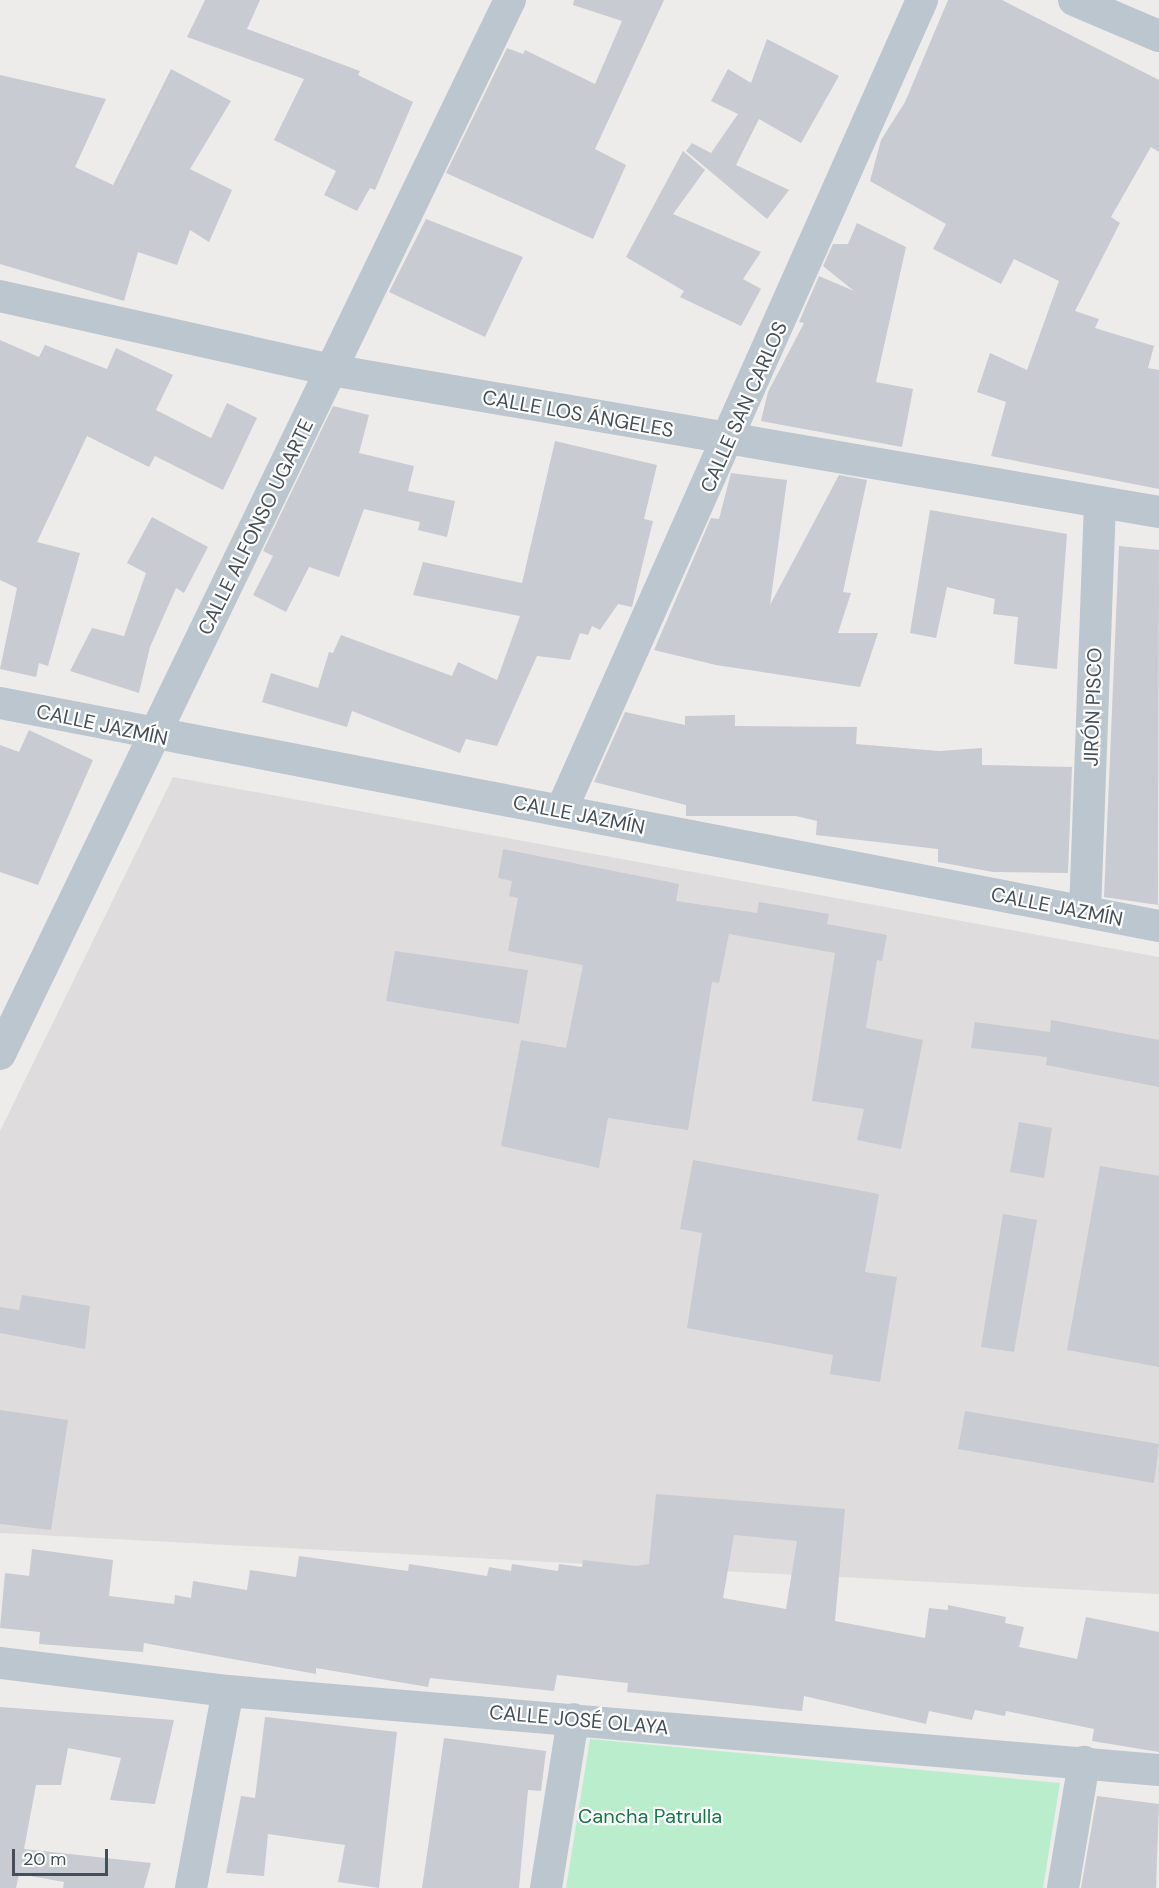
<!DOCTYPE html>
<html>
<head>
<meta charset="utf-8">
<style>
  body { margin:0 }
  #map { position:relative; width:1159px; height:1888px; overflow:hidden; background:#eeebeb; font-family:"DM Sans",sans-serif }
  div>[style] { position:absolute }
  .education>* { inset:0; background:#dfdcdd }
  .green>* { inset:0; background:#b9edcc }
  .building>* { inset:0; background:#c8cbd1 }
  .street>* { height:32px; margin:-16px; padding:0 16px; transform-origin:16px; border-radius:16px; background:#bcc6ce }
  span { translate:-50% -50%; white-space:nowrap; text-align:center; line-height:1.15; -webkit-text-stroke:4.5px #fff; paint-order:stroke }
  .street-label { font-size:20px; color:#444f58 }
  .park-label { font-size:20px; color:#177746 }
  .scale { position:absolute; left:12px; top:1849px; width:96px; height:27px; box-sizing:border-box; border:3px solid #444f58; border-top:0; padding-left:8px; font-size:18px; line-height:21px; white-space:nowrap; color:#444f58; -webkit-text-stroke:4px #fff; paint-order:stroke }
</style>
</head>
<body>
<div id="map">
  <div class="education">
    <div style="clip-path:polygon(173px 777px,1159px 957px,1159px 1594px,0 1533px,0 1131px)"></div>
  </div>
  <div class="green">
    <div style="clip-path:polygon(590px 1739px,1060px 1783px,1043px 1888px,566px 1888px)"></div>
  </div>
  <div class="building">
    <div style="clip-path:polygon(205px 0,260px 0,247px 29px,360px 71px,358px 75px,413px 102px,375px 190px,370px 188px,357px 211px,324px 195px,336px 171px,274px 140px,304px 79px,187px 37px)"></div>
    <div style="clip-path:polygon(574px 0,664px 0,595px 149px,626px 165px,593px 239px,446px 173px,507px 48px,523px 54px,525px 50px,595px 84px,622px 21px,573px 5px)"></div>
    <div style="clip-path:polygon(948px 0,1002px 0,1159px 80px,1159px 152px,1151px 147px,1111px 217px,1120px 223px,1075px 311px,1099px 319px,1095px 328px,1154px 346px,1148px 368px,1159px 370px,1159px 489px,991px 456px,1006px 402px,977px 392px,990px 353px,1027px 370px,1059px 281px,1014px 259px,1001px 284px,933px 249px,946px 224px,870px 181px,881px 140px,905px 102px)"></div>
    <div style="clip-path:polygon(767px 39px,839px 76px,801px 143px,759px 119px,736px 165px,789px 190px,767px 219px,686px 151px,692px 143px,711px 153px,738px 114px,711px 101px,728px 69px,751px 83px)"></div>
    <div style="clip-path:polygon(171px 69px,231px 101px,190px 169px,232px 190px,209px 242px,190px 230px,177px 265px,138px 252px,124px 301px,0 264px,0 75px,106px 99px,75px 167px,113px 185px)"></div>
    <div style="clip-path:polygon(683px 151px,705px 170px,673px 214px,761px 252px,743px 279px,761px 289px,741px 326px,680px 297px,684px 291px,626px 257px)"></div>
    <div style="clip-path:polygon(426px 219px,523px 257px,485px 337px,389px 292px)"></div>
    <div style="clip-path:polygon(857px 223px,906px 247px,876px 382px,913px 389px,902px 447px,761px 421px,768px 392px,804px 323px,799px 322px,819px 276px,854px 291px,823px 266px,833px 244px,848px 244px)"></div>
    <div style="clip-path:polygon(0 340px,39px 357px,45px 345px,107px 369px,116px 348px,173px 375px,156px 410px,211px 438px,227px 403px,257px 418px,223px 490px,155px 456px,149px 467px,87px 436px,37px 542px,80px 553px,48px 666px,39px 663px,36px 677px,0 669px,17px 588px,0 580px)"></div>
    <div style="clip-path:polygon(333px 406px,369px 415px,359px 453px,414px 466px,408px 491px,455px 501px,447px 537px,418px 530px,420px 522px,364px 509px,339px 577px,309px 567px,286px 612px,253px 595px,273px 556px,263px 551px)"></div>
    <div style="clip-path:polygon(555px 441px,657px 465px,644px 519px,653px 521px,632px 607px,618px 604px,600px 630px,592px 626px,588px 635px,580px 633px,570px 660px,537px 656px,497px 746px,466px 739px,460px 753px,352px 711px,347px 727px,262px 702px,271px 673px,318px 688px,329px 652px,333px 653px,341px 635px,452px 676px,458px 662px,497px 680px,520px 616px,413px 595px,423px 562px,522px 583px)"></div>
    <div style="clip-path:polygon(731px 473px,787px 480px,770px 605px,839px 475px,867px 480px,843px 592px,851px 593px,838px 633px,878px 633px,860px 687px,716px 665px,654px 650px,711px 518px,719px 519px)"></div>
    <div style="clip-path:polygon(930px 510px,1067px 534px,1057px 669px,1014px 664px,1018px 617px,993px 614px,995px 599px,947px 587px,936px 638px,910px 633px)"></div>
    <div style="clip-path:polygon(152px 517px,208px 547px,184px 593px,176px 588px,150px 647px,139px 693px,70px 671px,92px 628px,124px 636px,146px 573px,127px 563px)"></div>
    <div style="clip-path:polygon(1119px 546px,1159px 550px,1158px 905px,1104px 897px)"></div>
    <div style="clip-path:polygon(625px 712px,685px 725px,685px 716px,735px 715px,735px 726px,857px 727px,856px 744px,939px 751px,982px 748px,982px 765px,1072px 767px,1068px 873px,993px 872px,938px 862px,938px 849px,816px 835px,817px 821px,796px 816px,686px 816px,686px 805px,594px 782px)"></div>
    <div style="clip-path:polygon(29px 730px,93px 760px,38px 885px,0 872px,0 745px,19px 752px)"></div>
    <div style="clip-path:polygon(503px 849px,679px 884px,676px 901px,757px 913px,759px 902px,829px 914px,827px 924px,887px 935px,882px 961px,877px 960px,866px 1028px,923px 1040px,901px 1149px,857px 1140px,864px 1109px,812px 1101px,835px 953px,729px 934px,719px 983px,712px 982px,688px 1130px,608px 1118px,599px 1168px,501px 1146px,521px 1040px,566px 1048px,583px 965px,508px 951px,518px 898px,509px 896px,512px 881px,498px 878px)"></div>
    <div style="clip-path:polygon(395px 951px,528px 970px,519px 1024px,386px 1001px)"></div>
    <div style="clip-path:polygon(1051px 1020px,1159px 1040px,1159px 1087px,1046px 1065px,1047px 1057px,971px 1048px,975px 1022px,1050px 1032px)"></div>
    <div style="clip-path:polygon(1019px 1122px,1052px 1128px,1044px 1178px,1010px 1172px)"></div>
    <div style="clip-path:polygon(693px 1160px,879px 1194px,865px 1272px,897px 1277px,880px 1382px,830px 1374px,833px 1355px,687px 1328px,702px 1233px,680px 1229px)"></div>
    <div style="clip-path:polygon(1100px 1166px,1159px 1176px,1159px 1367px,1067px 1350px)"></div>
    <div style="clip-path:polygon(1003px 1214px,1037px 1220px,1014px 1352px,981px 1347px)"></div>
    <div style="clip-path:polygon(22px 1295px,90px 1306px,85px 1349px,0 1333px,0 1307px,19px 1310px)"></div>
    <div style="clip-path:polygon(0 1410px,68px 1420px,51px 1530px,0 1524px)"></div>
    <div style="clip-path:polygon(965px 1411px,1159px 1444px,1154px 1483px,958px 1449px)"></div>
    <div style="clip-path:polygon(evenodd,656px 1494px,845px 1509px,835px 1621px,925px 1638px,929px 1608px,948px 1610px,948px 1605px,1006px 1617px,1005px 1623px,1024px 1627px,1019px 1647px,1077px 1659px,1086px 1617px,1159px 1632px,1159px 1752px,1092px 1741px,1094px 1729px,1006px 1711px,1005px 1716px,975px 1710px,972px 1720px,929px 1711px,926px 1724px,804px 1696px,802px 1711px,627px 1692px,628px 1683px,557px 1675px,554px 1691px,430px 1678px,428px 1687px,316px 1668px,316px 1674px,144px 1643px,143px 1652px,39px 1644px,40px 1632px,0 1628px,5px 1573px,29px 1576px,32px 1549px,113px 1560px,109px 1596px,174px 1604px,175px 1595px,191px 1598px,193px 1581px,247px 1590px,250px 1570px,296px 1577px,299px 1556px,408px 1571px,409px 1564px,487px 1576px,489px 1567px,511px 1571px,512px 1564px,558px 1571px,559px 1564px,582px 1567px,583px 1560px,636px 1566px,649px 1564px,656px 1494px,734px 1535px,797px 1541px,786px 1609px,723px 1598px,734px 1535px)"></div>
    <div style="clip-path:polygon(0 1707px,174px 1720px,155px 1804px,110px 1800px,121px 1758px,68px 1748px,61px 1785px,36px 1785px,24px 1849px,151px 1863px,144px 1888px,63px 1888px,64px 1882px,19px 1874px,16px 1888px,0 1888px)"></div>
    <div style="clip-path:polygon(265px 1717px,397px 1732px,379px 1888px,338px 1882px,345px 1845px,268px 1834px,264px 1876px,226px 1873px,241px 1796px,255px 1798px)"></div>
    <div style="clip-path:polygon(444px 1738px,546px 1751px,541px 1791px,528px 1790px,519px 1888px,422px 1888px)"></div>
    <div style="clip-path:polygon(1097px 1796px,1159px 1804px,1156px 1888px,1081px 1888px)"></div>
  </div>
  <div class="street">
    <div style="left:1074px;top:0;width:92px;rotate:23deg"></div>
    <div style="left:0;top:296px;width:339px;rotate:12.6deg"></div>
    <div style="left:331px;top:370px;width:840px;rotate:9.73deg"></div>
    <div style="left:0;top:703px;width:1180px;rotate:10.89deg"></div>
    <div style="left:561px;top:811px;width:888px;rotate:-66deg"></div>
    <div style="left:1085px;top:912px;width:410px;rotate:-87.9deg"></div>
    <div style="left:0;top:1054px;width:1171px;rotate:-64.18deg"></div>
    <div style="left:0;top:1663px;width:230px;rotate:7deg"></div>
    <div style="left:228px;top:1691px;width:934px;rotate:4.85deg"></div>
    <div style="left:191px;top:1888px;width:200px;rotate:-79.4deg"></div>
    <div style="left:546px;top:1888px;width:171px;rotate:-80.9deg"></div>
    <div style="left:1063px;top:1888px;width:128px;rotate:-80.5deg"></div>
  </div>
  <div class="street-label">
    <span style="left:744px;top:407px;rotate:-66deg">CALLE SAN CARLOS</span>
    <span style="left:578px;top:414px;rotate:10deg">CALLE LOS ÁNGELES</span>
    <span style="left:256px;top:527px;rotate:-64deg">CALLE ALFONSO UGARTE</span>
    <span style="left:1093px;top:707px;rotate:-88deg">JIRÓN PISCO</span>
    <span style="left:102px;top:725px;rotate:12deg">CALLE JAZMÍN</span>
    <span style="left:579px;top:815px;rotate:11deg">CALLE JAZMÍN</span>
    <span style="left:1057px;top:907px;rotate:11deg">CALLE JAZMÍN</span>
    <span style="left:579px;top:1720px;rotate:5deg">CALLE JOSÉ OLAYA</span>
  </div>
  <div class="park-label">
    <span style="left:650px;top:1816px">Cancha Patrulla</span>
  </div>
  <div class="scale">20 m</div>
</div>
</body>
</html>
